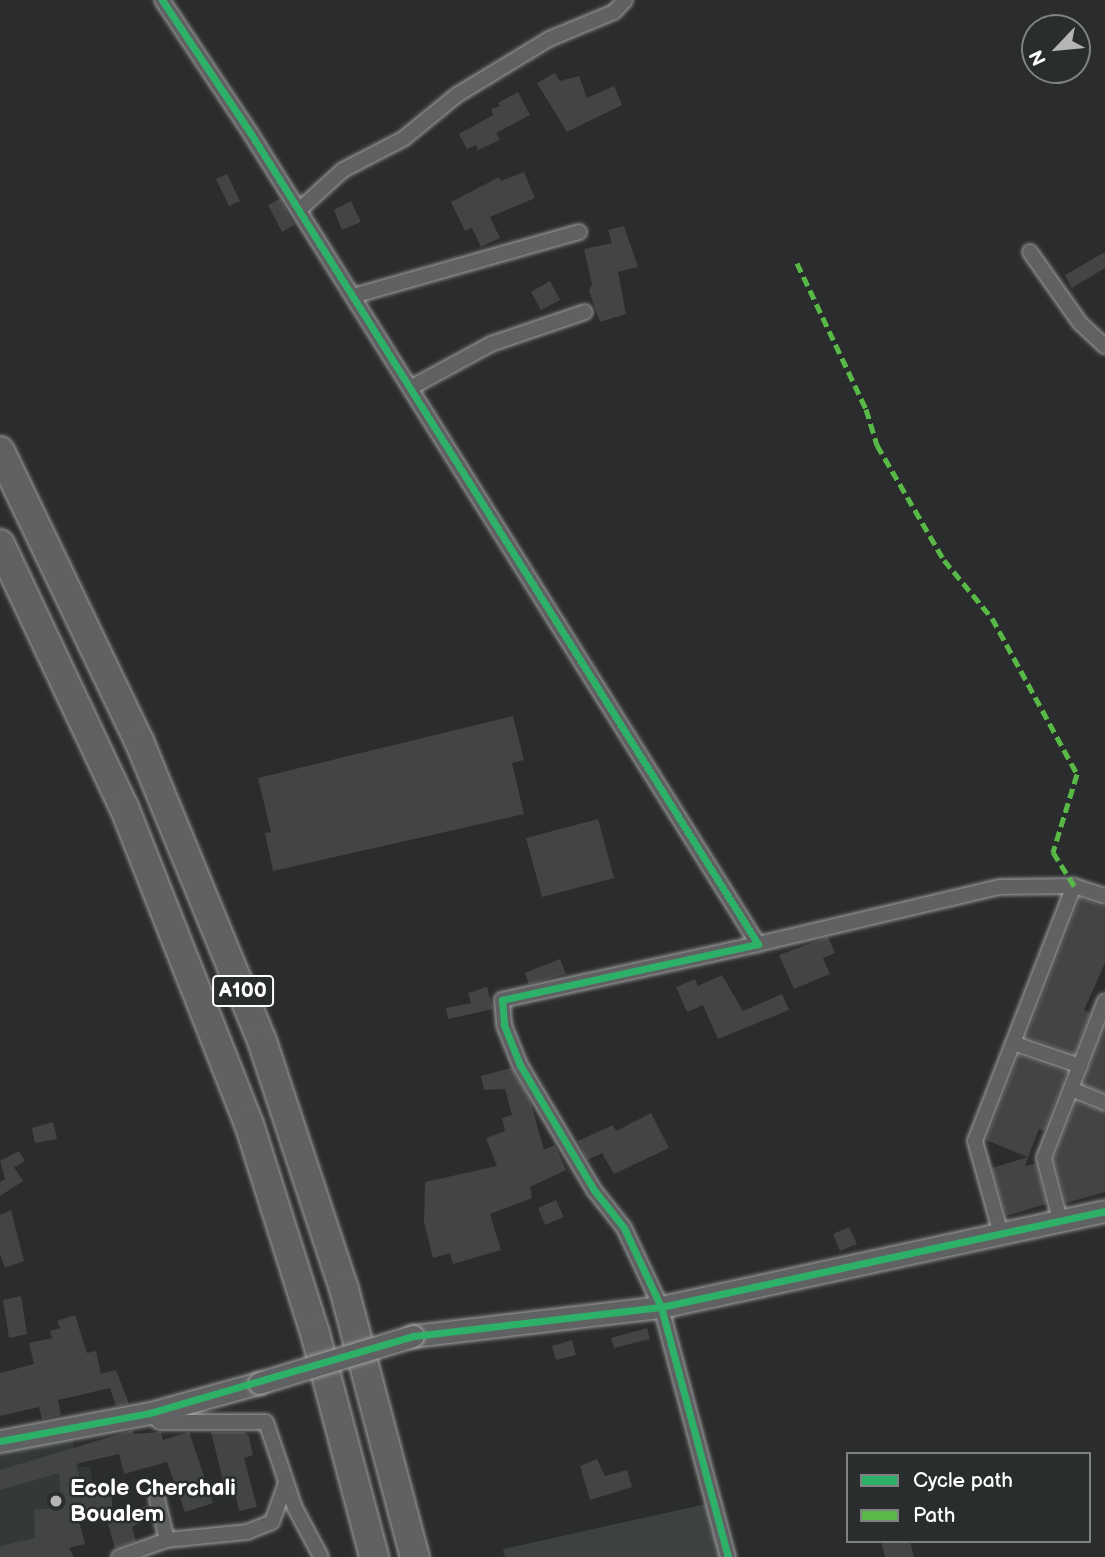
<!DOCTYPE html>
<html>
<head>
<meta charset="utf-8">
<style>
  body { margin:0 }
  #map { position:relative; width:1105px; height:1557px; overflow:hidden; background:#2b2c2d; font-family:"Balsamiq Sans",sans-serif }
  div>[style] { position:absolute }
  .built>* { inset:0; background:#353839 }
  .green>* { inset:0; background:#3e4142 }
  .building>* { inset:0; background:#434444 }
  .roads { filter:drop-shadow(0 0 2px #a0a0a0) drop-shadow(0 0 2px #a0a0a0) }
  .street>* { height:14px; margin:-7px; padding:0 7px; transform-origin:7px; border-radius:7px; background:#606162 }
  .secondary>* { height:21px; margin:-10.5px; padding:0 10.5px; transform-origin:10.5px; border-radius:10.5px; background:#606162 }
  .highway>* { height:28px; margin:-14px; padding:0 14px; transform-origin:14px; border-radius:14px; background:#606162 }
  .bridges { filter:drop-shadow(0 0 2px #a0a0a0) drop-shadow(0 0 2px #a0a0a0) }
  .secondary-bridge>* { height:21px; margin:-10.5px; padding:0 10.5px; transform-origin:10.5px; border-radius:10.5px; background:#606162 }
  .quiet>* { height:5px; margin-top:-2.5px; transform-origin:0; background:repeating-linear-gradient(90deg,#58b947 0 10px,transparent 0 15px) }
  .cycleway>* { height:7px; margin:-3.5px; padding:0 3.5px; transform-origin:3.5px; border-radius:3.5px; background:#2db169 }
  .dots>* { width:19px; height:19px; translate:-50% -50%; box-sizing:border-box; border:4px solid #2a2d2e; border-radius:50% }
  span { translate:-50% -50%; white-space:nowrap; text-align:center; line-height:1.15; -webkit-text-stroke:5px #2a2d2e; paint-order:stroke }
  .shield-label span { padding:2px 5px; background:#2a2d2e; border:2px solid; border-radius:5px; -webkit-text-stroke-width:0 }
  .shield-label { font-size:21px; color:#fff; font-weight:700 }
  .poi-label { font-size:23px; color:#fff; font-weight:700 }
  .left { translate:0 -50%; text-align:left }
  .legend { position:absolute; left:846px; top:1452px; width:245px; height:91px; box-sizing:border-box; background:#2a2d2e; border:2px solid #7f8182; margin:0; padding:9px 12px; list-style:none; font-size:21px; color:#fff }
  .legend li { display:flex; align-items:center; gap:14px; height:35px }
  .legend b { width:35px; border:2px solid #7f8182 }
  .north { position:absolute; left:1021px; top:14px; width:70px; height:70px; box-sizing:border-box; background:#2a2d2e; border:2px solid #7f8182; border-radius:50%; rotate:244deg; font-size:19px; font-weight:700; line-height:28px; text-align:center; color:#fff }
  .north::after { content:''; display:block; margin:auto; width:24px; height:32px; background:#b5b5b6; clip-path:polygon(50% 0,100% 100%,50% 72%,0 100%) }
</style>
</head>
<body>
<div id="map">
  <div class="built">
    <div style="clip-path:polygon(71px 1435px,79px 1467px,90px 1467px,93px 1486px,112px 1485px,112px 1517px,62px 1519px,58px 1547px,0 1557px,0 1450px)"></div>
  </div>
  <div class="green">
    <div style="clip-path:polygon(706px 1504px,720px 1557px,505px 1557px,503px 1549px)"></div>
  </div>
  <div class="building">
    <div style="clip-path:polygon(555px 73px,560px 81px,579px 76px,587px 98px,614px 86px,622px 105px,567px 132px,537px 83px)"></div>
    <div style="clip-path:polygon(518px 92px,530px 115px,496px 133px,500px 140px,478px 150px,476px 145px,467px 149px,459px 134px,493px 115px,491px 109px,500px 106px,498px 103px)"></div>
    <div style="clip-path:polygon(524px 172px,535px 198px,490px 217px,500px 238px,481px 247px,472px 228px,465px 231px,451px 202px,499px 177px,501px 181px)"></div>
    <div style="clip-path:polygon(227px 174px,240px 201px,229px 206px,216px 179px)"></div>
    <div style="clip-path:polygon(280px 199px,294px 225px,282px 232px,268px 205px)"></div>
    <div style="clip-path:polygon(351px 201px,361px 222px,342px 230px,334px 210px)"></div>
    <div style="clip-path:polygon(624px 226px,638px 267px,618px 272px,626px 314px,600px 322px,589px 291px,592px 284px,584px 249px,612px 243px,608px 230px)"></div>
    <div style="clip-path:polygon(1105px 252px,1105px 268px,1072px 288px,1065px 275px)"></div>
    <div style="clip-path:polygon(550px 281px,560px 300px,541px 310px,531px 292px)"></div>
    <div style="clip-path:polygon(513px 716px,524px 760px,512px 763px,524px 814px,273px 871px,265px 833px,271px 832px,258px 778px)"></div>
    <div style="clip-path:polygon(598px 819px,614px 878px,542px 897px,526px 838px)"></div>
    <div style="clip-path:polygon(1080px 898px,1105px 907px,1105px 963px,1084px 1010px,1090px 1013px,1074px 1054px,1026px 1037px)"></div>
    <div style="clip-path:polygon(828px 937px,835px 953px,823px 958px,830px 974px,794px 989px,779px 955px)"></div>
    <div style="clip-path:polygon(560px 959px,566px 974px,529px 984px,525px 973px)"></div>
    <div style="clip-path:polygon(722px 975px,743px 1011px,782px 994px,789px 1010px,718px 1039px,703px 1005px,687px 1012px,676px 987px,695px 979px,698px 986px)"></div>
    <div style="clip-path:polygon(487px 987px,493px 1009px,448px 1019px,446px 1008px,471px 1003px,468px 993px)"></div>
    <div style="clip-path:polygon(1105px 1028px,1105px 1093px,1083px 1084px)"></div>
    <div style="clip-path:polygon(1019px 1055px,1067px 1072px,1044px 1131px,1039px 1129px,1028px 1157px,986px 1140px)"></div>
    <div style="clip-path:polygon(511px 1068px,530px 1100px,544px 1150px,555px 1145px,566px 1170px,530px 1187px,532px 1198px,490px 1214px,501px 1250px,453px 1264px,450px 1253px,433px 1258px,424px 1222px,425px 1182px,497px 1166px,486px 1138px,505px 1131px,502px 1118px,512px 1115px,505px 1089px,484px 1090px,481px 1076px)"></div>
    <div style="clip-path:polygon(1076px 1102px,1105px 1112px,1105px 1192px,1066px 1203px,1054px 1159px)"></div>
    <div style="clip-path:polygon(651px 1113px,669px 1148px,614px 1174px,602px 1153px,587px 1160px,578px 1141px,613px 1125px,616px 1131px)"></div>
    <div style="clip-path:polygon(53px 1122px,57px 1139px,35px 1143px,32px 1128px)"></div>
    <div style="clip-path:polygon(19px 1151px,25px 1161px,14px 1167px,23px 1181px,0 1196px,0 1182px,5px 1179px,0 1161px)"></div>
    <div style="clip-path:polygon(1028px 1157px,1025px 1166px,1036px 1164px,1046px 1204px,1006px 1216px,992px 1168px)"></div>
    <div style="clip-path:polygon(556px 1200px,564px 1217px,545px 1225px,538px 1208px)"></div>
    <div style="clip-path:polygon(11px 1210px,24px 1261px,5px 1268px,0 1254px,0 1215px)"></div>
    <div style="clip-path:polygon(849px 1227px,857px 1244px,840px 1251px,833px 1234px)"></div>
    <div style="clip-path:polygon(21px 1296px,27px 1334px,9px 1338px,3px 1300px)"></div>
    <div style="clip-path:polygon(75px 1315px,87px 1353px,96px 1351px,101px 1374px,116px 1370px,129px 1404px,116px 1406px,110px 1388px,58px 1400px,61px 1415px,42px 1419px,39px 1407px,0 1416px,0 1373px,34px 1364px,29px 1343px,52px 1338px,50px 1331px,60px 1328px,57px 1321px)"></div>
    <div style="clip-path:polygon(647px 1328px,650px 1339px,614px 1348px,611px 1338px)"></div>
    <div style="clip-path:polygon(572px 1340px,576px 1355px,556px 1360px,552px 1346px)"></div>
    <div style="clip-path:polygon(133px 1430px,133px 1434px,161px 1432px,163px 1440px,189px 1432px,213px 1503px,185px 1512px,167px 1462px,124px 1474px,119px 1454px,76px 1464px,82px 1487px,112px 1485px,112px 1517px,78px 1518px,85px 1544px,69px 1548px,74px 1557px,0 1557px,0 1546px,35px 1538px,34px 1510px,61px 1507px,59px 1473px,0 1490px,0 1470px)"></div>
    <div style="clip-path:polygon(211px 1432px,245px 1432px,249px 1437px,253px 1455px,244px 1458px,257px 1507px,239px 1511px,233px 1483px,224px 1485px)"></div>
    <div style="clip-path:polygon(597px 1459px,605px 1476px,627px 1470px,632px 1487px,590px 1500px,580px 1466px)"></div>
    <div style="clip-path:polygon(147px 1505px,152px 1517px,132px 1527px,136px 1541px,115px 1548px,108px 1524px)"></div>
    <div style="clip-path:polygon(881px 1541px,910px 1541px,914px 1557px,885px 1557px)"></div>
  </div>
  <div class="roads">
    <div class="street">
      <div style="left:162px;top:0;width:161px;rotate:56.4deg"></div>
      <div style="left:251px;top:134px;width:956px;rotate:57.96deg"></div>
      <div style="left:758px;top:944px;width:262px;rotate:167.7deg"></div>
      <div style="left:502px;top:1000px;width:25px;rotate:85deg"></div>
      <div style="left:504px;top:1025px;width:43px;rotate:68.2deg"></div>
      <div style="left:520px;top:1065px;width:145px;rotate:59.4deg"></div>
      <div style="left:594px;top:1190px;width:48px;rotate:51.7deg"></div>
      <div style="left:624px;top:1228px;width:87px;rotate:64.9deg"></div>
      <div style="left:661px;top:1307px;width:259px;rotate:75deg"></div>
      <div style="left:299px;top:210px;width:59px;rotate:-42.3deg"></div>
      <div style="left:343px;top:170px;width:68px;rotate:-27.3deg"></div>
      <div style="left:403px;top:139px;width:70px;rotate:-39.2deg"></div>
      <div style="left:457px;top:95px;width:108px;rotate:-31.3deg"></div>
      <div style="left:549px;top:39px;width:70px;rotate:-22.6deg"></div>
      <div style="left:614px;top:12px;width:16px;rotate:-47deg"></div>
      <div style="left:1030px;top:252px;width:87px;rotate:54.8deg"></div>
      <div style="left:1080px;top:323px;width:34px;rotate:43deg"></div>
      <div style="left:353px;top:296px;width:235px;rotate:-15.8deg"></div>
      <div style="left:410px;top:388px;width:92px;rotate:-28.5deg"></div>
      <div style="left:491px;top:344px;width:99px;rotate:-18.8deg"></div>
      <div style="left:758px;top:944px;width:248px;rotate:-13.3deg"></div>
      <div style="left:999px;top:887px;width:75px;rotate:-0.8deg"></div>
      <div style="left:1013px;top:1043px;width:71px;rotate:18.9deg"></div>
      <div style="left:1071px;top:1089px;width:37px;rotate:22deg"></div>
      <div style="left:1060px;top:1220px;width:64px;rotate:-104.5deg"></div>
      <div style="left:1044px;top:1158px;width:168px;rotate:-68.8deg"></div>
      <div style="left:1001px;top:1234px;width:97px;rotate:-105.6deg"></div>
      <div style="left:975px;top:1141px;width:274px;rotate:-68.8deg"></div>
      <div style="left:1074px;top:886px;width:33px;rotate:18deg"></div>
      <div style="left:150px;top:1413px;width:13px;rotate:42deg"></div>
      <div style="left:160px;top:1422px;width:106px"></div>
      <div style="left:266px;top:1422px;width:91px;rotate:71.4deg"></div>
      <div style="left:295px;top:1508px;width:55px;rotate:62deg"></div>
      <div style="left:157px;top:1499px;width:42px;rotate:76.3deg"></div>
      <div style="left:119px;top:1557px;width:51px;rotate:-19.5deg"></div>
      <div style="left:167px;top:1540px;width:80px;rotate:-5.7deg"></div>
      <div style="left:247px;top:1532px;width:27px;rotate:-22deg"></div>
      <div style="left:272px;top:1522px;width:41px;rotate:-70.3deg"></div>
    </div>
    <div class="secondary">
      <div style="left:413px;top:1336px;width:250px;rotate:-6.7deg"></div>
      <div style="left:661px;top:1307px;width:454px;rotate:-12.2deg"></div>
      <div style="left:0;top:1441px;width:153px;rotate:-10.6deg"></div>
      <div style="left:150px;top:1413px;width:113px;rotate:-15.4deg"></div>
    </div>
    <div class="highway">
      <div style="left:0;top:451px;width:322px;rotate:64.4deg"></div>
      <div style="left:139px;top:741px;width:324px;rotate:67.7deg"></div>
      <div style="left:262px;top:1041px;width:261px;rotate:71.7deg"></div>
      <div style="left:344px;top:1289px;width:277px;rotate:75.2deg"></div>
      <div style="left:0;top:544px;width:291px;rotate:64.8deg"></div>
      <div style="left:124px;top:807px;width:341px;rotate:68.5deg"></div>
      <div style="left:249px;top:1124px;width:219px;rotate:72.5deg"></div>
      <div style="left:315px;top:1333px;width:232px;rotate:75.2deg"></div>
    </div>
  </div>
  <div class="bridges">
    <div class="secondary-bridge">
      <div style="left:259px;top:1383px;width:161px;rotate:-17deg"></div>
    </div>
  </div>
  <div class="quiet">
    <div style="left:797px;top:263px;width:161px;rotate:64.7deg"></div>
    <div style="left:866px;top:409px;width:38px;rotate:73deg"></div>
    <div style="left:877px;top:445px;width:133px;rotate:59.8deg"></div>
    <div style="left:944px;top:560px;width:75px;rotate:50.4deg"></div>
    <div style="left:992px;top:618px;width:178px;rotate:61.4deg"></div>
    <div style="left:1077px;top:774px;width:82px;rotate:107.1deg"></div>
    <div style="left:1053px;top:852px;width:40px;rotate:58deg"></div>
  </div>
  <div class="cycleway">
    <div style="left:162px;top:0;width:161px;rotate:56.4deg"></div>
    <div style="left:251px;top:134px;width:956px;rotate:57.96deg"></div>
    <div style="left:758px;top:944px;width:262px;rotate:167.7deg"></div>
    <div style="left:502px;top:1000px;width:25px;rotate:85deg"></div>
    <div style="left:504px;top:1025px;width:43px;rotate:68.2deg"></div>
    <div style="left:520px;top:1065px;width:145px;rotate:59.4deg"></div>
    <div style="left:594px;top:1190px;width:48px;rotate:51.7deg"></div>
    <div style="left:624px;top:1228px;width:87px;rotate:64.9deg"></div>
    <div style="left:661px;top:1307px;width:259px;rotate:75deg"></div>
    <div style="left:0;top:1441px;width:153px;rotate:-10.6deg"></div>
    <div style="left:150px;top:1413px;width:274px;rotate:-16.3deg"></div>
    <div style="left:413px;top:1336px;width:250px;rotate:-6.7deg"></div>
    <div style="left:661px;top:1307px;width:454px;rotate:-12.2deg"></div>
  </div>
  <div class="dots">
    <div style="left:56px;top:1501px;background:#b5b5b6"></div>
  </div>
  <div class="shield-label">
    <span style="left:243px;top:991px">A100</span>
  </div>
  <div class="poi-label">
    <span class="left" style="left:70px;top:1501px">Ecole Cherchali<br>Boualem</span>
  </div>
  <ul class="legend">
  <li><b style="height:9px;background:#2db169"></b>Cycle path</li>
  <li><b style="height:9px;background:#58b947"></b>Path</li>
  </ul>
  <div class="north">N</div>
</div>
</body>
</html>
